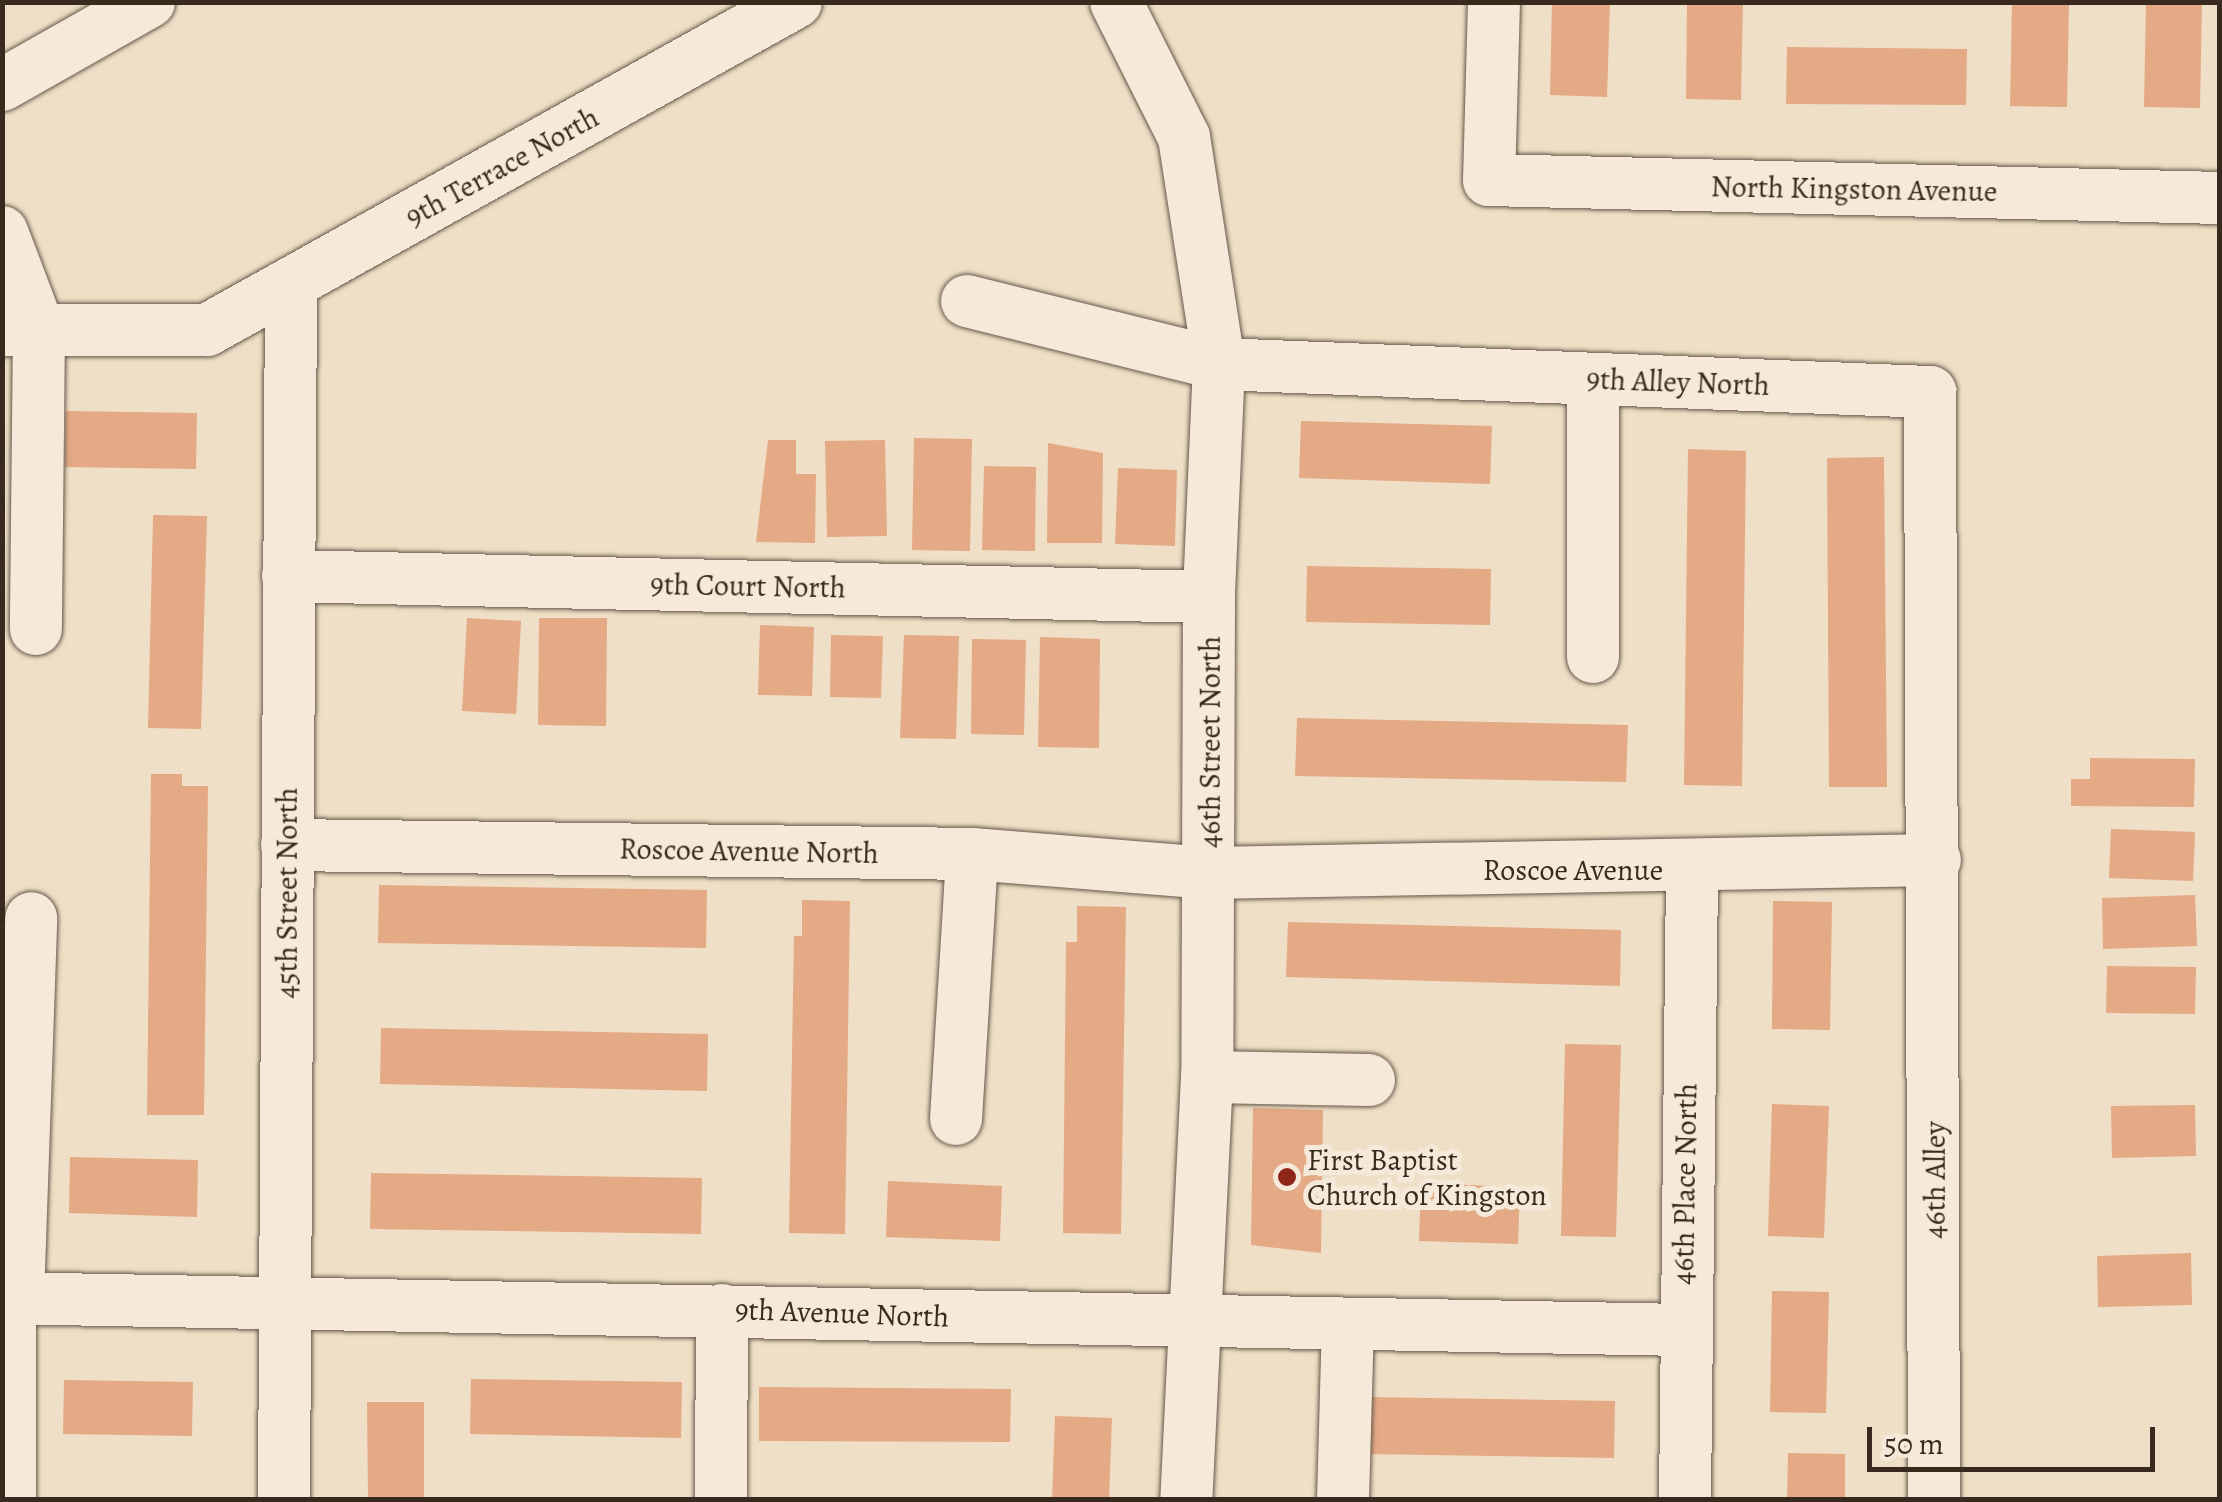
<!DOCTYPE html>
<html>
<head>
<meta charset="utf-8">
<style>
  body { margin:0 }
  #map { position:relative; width:2222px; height:1502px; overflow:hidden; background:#efdfc6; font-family:Alegreya,serif }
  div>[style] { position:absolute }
  .building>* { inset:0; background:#e4a985 }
  .roads { filter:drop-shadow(0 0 2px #66574a) drop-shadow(0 0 2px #66574a) }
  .minor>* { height:52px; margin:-26px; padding:0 26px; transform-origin:26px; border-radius:26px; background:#f5eada }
  .dots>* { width:28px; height:28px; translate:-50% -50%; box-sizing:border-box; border:5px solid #f5eada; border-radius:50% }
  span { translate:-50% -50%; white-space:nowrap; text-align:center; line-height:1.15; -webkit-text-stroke:10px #f5eada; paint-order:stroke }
  .street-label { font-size:30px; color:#392a20 }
  .poi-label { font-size:30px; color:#392a20 }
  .left { translate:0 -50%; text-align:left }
  .frame { position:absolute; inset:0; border:5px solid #392a20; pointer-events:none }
  .scale { position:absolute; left:1867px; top:1427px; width:288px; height:45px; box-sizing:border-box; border:5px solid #392a20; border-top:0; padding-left:12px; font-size:30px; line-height:35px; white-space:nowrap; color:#392a20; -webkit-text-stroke:8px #f5eada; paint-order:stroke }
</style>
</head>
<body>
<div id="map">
  <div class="building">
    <div style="clip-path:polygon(1552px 2px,1610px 2px,1607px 97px,1550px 95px)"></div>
    <div style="clip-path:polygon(1687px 2px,1743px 2px,1741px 100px,1686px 99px)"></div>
    <div style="clip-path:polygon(2012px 2px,2069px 2px,2067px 107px,2010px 106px)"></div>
    <div style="clip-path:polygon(2146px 2px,2202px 2px,2200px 108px,2144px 107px)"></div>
    <div style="clip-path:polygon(1787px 47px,1967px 49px,1966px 105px,1786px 104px)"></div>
    <div style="clip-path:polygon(66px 411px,197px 413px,196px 469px,65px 467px)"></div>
    <div style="clip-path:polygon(1301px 421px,1492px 426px,1490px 484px,1299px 478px)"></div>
    <div style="clip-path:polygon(914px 438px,972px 439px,970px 551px,912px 550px)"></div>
    <div style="clip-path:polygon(768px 440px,796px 440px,796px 474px,816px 474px,815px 543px,756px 542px)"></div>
    <div style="clip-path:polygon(885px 440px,887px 536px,827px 537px,825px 441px)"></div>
    <div style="clip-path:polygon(1048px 443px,1103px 453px,1102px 543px,1047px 543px)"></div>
    <div style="clip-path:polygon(1688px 449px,1746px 451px,1742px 786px,1684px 785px)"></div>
    <div style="clip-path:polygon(1884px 457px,1887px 787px,1829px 787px,1827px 458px)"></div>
    <div style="clip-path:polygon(984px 466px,1036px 467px,1035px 551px,982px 550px)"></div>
    <div style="clip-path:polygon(1118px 468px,1177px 470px,1175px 546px,1115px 544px)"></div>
    <div style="clip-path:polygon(153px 515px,207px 516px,201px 729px,148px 728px)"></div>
    <div style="clip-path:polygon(1307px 566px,1491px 569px,1490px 625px,1306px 622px)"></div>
    <div style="clip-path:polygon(467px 618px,521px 621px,516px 714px,462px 711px)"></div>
    <div style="clip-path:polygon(539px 618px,607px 618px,606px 726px,538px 725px)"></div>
    <div style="clip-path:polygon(760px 625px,814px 627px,812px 696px,758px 695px)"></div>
    <div style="clip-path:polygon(831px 635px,883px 636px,881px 698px,830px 697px)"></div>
    <div style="clip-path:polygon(904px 635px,959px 636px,956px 739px,900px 738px)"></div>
    <div style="clip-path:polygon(1040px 637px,1100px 639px,1099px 748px,1038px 747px)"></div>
    <div style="clip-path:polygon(972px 639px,1026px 640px,1024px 735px,971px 734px)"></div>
    <div style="clip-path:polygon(1297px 718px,1628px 725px,1626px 782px,1295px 776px)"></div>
    <div style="clip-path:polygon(2090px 758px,2195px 759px,2194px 807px,2071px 806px,2071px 779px,2090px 779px)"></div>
    <div style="clip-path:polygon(151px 774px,182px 774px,182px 786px,208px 786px,204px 1115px,147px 1115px)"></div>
    <div style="clip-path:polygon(2111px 829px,2195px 832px,2193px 881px,2109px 878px)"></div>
    <div style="clip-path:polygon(379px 885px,707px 890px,706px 948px,378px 943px)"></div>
    <div style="clip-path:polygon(2195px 895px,2197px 946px,2103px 949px,2102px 898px)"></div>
    <div style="clip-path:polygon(802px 900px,850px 901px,845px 1234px,789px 1233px,794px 936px,802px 936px)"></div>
    <div style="clip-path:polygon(1773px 901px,1832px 902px,1830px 1030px,1772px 1029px)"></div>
    <div style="clip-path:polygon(1077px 906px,1126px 907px,1121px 1234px,1063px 1233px,1066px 942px,1077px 942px)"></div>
    <div style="clip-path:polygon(1288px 922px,1621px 930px,1620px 986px,1286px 977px)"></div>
    <div style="clip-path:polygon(2107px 966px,2196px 967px,2195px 1014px,2106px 1013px)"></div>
    <div style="clip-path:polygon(381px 1028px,708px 1034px,707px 1091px,380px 1084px)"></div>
    <div style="clip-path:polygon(1565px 1044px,1621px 1045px,1616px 1237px,1561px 1236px)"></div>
    <div style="clip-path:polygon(1772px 1104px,1829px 1106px,1824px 1238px,1768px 1236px)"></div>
    <div style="clip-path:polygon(2195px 1105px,2196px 1156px,2112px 1158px,2111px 1106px)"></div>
    <div style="clip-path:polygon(1253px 1108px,1323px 1110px,1321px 1253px,1251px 1245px)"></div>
    <div style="clip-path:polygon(70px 1157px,198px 1160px,197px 1217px,69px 1213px)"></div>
    <div style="clip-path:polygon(371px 1173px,702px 1178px,701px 1234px,370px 1229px)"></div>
    <div style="clip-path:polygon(888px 1181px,1002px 1186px,1000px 1241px,886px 1237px)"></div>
    <div style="clip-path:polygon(1421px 1183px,1520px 1187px,1518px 1244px,1419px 1241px)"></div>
    <div style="clip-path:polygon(2191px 1253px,2192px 1305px,2098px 1307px,2097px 1256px)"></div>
    <div style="clip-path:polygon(1772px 1291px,1829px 1292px,1826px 1413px,1770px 1412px)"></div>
    <div style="clip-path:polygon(471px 1379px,682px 1382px,681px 1438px,470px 1434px)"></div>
    <div style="clip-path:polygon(64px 1380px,193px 1382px,192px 1436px,63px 1434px)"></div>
    <div style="clip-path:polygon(759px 1387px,1011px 1389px,1010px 1442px,759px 1441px)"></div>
    <div style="clip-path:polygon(1366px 1397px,1615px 1401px,1614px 1458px,1365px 1454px)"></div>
    <div style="clip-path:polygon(367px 1402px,424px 1402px,424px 1500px,368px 1500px)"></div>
    <div style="clip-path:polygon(1055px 1416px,1112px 1418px,1109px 1500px,1052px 1500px)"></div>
    <div style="clip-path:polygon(1788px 1453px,1845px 1454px,1845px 1500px,1787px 1500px)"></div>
  </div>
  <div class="roads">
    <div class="minor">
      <div style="left:1116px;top:2px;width:151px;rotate:63.3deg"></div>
      <div style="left:1184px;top:137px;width:230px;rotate:81.2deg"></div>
      <div style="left:1219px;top:364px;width:233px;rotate:92.5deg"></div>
      <div style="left:1209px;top:597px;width:480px;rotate:90.2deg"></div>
      <div style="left:1207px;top:1077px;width:424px;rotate:92.8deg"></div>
      <div style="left:1494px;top:2px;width:178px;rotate:91.6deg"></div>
      <div style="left:1489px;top:180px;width:731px;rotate:1.41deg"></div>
      <div style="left:2px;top:85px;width:169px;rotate:-29.5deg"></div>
      <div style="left:2px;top:232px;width:105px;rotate:69.3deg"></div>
      <div style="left:39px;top:330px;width:299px;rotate:90.6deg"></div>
      <div style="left:967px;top:301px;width:260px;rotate:14deg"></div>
      <div style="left:1219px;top:364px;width:712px;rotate:2.26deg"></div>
      <div style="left:1930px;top:392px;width:1108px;rotate:89.79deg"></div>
      <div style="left:2px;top:330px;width:205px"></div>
      <div style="left:207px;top:330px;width:674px;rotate:-29.11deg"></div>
      <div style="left:1593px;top:379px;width:278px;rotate:90deg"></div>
      <div style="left:288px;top:576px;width:921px;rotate:1.31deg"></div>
      <div style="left:287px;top:845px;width:685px;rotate:0.75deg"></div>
      <div style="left:972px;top:854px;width:239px;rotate:4.6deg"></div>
      <div style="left:1210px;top:873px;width:725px;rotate:-1.03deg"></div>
      <div style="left:1207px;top:1077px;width:162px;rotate:1.1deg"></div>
      <div style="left:956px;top:1119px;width:265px;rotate:-86.5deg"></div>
      <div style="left:2px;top:1298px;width:1680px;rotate:1.09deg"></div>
      <div style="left:10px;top:1298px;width:202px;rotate:90deg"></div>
      <div style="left:18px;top:1298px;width:380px;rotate:-88deg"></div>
      <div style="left:284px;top:1500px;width:1214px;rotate:-89.67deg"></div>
      <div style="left:721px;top:1500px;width:190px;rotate:-89.7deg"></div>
      <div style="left:1343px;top:1500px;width:175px;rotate:-88.4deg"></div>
      <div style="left:1685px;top:1500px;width:631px;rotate:-89.36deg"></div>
    </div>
  </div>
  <div class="dots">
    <div style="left:1287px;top:1177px;background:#8f2418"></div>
  </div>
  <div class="street-label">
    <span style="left:502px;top:167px;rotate:-29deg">9th Terrace North</span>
    <span style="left:1854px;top:189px;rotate:1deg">North Kingston Avenue</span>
    <span style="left:1678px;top:382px;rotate:2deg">9th Alley North</span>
    <span style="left:748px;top:586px;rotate:1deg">9th Court North</span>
    <span style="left:1210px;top:742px;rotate:-90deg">46th Street North</span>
    <span style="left:749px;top:851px;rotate:1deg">Roscoe Avenue North</span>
    <span style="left:1573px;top:870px">Roscoe Avenue</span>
    <span style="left:287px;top:893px;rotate:-90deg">45th Street North</span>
    <span style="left:1935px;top:1180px;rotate:-90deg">46th Alley</span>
    <span style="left:1685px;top:1184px;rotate:-89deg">46th Place North</span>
    <span style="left:842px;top:1313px;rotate:2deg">9th Avenue North</span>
  </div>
  <div class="poi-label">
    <span class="left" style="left:1307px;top:1177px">First Baptist<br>Church of Kingston</span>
  </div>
  <div class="frame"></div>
  <div class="scale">50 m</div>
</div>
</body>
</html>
